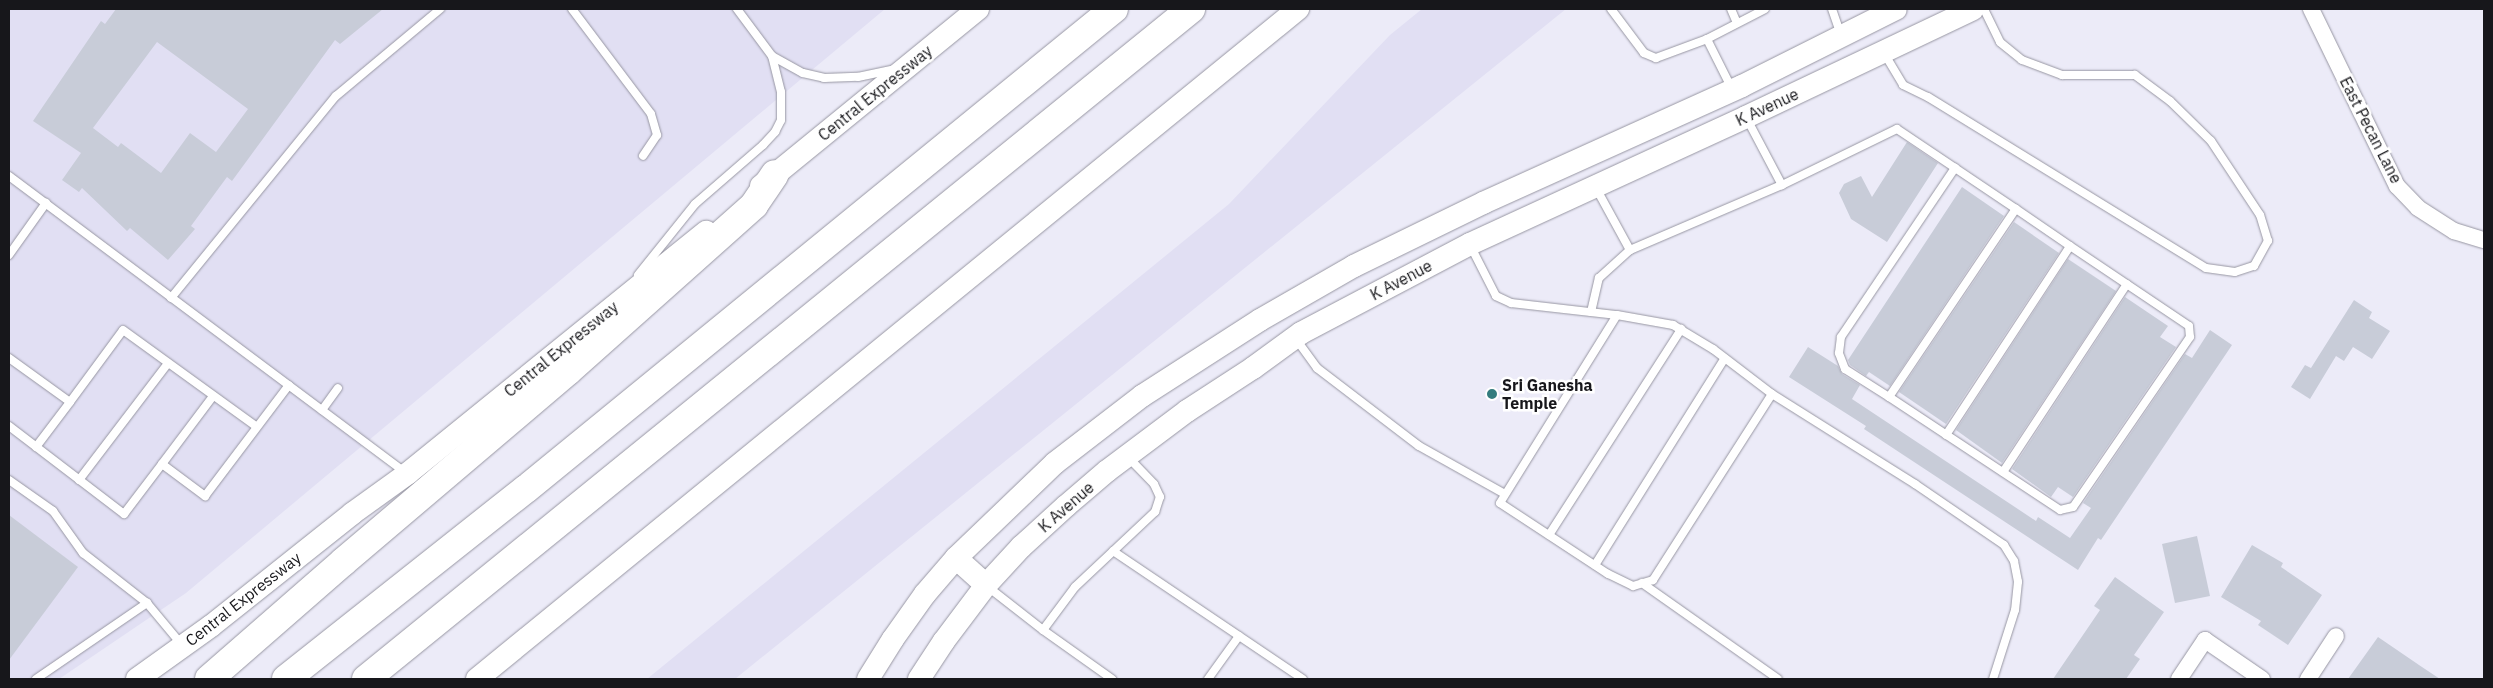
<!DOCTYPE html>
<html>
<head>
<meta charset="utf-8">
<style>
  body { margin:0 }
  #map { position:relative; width:2493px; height:688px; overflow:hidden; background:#ecebf8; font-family:"IBM Plex Sans",sans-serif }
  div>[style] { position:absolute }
  .built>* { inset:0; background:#e1dff3 }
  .building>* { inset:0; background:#c8ccd8 }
  .roads { filter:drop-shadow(0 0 1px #9796a2) drop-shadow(0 0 1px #9796a2) }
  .service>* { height:8px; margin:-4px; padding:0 4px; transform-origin:4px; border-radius:4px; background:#fff }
  .minor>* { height:16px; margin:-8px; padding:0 8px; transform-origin:8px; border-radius:8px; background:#fff }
  .secondary>* { height:22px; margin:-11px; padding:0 11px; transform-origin:11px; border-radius:11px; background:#fff }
  .motorway>* { height:28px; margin:-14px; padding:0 14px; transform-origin:14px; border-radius:14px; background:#fff }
  .dots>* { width:14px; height:14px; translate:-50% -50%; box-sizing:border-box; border:2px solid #fff; border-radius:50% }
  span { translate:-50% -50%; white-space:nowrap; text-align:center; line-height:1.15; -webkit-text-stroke:5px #fff; paint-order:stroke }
  .street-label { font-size:16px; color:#17171b }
  .poi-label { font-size:16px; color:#17171b; font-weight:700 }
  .left { translate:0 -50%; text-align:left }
  .frame { position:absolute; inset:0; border:10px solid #17171b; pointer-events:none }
</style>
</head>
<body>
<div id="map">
  <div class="built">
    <div style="clip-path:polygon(9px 9px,885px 9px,186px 593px,59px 679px,9px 679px)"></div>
    <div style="clip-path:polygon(1422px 9px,1566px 9px,735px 679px,647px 679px,1229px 204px,1390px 35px)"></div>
  </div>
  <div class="building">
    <div style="clip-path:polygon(evenodd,116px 9px,383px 9px,340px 44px,335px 40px,232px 181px,227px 177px,191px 226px,195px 229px,168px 260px,130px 228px,127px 231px,82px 188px,79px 192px,62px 180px,81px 153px,33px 121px,101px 21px,105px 24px,116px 9px,157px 42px,248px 109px,216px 152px,190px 133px,161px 173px,121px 143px,118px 147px,93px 128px,157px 42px)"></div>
    <div style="clip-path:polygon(1907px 142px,1938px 163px,1887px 242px,1851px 219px,1839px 193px,1844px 184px,1861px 176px,1872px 197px)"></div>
    <div style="clip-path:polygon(1962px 187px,2004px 216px,1890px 386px,1869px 372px,1866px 376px,1850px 365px,1848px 360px)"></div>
    <div style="clip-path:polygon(2014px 222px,2059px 253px,1946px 424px,1899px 392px)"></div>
    <div style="clip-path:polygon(2068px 259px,2116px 291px,2002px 463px,1956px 430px)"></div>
    <div style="clip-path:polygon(2125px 297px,2168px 326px,2160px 337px,2176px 347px,2073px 497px,2058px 487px,2051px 497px,2012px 469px)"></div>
    <div style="clip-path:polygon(2354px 300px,2372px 312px,2369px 318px,2390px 331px,2372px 359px,2353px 347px,2344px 361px,2336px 356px,2310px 399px,2291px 387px,2305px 365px,2311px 368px)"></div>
    <div style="clip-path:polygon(2210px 330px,2232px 345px,2101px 540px,2098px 538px,2078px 570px,1864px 429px,1866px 426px,1789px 377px,1808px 347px,1838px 366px,1842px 374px,1860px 385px,1852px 399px,2036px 521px,2038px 517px,2070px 538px,2091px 508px,2083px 503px,2185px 354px,2192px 358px)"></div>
    <div style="clip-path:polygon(9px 515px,78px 567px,9px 660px)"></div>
    <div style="clip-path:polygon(2197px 536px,2210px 596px,2175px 603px,2162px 544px)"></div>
    <div style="clip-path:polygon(2252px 545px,2283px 563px,2281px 567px,2322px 595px,2288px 645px,2258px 625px,2261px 621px,2221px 597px)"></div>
    <div style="clip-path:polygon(2115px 577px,2164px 612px,2134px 655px,2140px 659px,2126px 679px,2053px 679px,2100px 610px,2094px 606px)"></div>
    <div style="clip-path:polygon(2378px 637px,2419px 665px,2440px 679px,2348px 679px)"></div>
  </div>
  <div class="roads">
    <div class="service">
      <div style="left:572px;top:9px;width:131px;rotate:53deg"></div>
      <div style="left:651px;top:114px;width:22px;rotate:74deg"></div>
      <div style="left:657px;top:135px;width:25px;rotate:124deg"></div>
      <div style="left:1611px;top:9px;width:55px;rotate:53.1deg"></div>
      <div style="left:1644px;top:53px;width:13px;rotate:23deg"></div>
      <div style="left:1656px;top:58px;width:54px;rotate:-20.4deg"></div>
      <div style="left:1731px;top:9px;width:15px;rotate:67deg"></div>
      <div style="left:1832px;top:9px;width:28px;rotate:71deg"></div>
      <div style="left:1884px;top:53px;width:37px;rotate:59deg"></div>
      <div style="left:1903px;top:85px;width:28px;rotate:26deg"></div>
      <div style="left:1928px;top:97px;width:326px;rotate:31.6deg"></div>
      <div style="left:2206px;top:268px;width:29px;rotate:8deg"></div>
      <div style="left:2235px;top:272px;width:20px;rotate:-18deg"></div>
      <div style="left:2254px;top:266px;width:29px;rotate:-61deg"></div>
      <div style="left:2268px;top:241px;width:27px;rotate:-107deg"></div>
      <div style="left:2260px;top:215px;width:89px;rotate:-123.5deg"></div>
      <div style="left:2211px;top:141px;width:57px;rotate:-135.7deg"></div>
      <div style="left:2170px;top:101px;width:44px;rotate:-143.4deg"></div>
      <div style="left:2135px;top:75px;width:73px;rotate:180deg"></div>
      <div style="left:2062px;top:75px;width:43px;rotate:-159.4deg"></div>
      <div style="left:2022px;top:60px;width:28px;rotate:-141deg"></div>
      <div style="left:2000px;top:42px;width:37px;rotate:-116deg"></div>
      <div style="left:772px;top:56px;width:35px;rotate:29deg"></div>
      <div style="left:803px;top:73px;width:22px;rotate:13deg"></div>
      <div style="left:824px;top:78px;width:34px;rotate:-2deg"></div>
      <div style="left:858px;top:77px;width:35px;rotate:-12deg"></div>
      <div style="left:1732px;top:89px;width:56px;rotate:-116.6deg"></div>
      <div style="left:1707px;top:39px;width:65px;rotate:-27.3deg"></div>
      <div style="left:1747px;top:119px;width:75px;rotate:62.1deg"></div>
      <div style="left:1782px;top:185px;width:128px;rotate:-26deg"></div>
      <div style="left:1897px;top:129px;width:70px;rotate:33.9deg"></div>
      <div style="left:1955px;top:168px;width:73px;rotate:33.9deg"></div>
      <div style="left:2016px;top:209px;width:65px;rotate:34.4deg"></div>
      <div style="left:2070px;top:246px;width:143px;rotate:33.9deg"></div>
      <div style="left:2189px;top:326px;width:11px;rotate:85deg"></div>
      <div style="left:2190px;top:337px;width:206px;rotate:124.5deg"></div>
      <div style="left:2073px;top:507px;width:13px;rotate:167deg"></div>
      <div style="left:2060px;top:510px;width:205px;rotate:-146.5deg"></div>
      <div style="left:1889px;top:397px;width:52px;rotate:-147.5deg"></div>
      <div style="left:1845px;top:369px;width:17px;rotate:-111deg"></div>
      <div style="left:1839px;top:353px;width:16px;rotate:-83deg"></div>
      <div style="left:1841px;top:337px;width:204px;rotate:-56deg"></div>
      <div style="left:9px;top:176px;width:496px;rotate:36.8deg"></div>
      <div style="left:1596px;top:188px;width:71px;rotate:61.3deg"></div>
      <div style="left:1630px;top:250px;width:165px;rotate:-23.2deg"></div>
      <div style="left:1470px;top:245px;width:57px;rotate:63deg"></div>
      <div style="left:1496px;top:296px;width:17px;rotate:25deg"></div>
      <div style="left:1511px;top:303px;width:107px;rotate:6.5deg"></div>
      <div style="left:1617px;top:315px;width:57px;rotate:10.1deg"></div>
      <div style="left:1673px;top:325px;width:47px;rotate:31deg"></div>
      <div style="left:1713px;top:349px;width:74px;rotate:37.3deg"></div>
      <div style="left:1772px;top:394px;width:221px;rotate:122.6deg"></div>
      <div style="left:1653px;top:580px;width:21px;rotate:163deg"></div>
      <div style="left:1633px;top:586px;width:28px;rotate:-154deg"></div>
      <div style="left:1608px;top:574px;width:129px;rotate:-146.7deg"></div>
      <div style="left:1500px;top:503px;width:221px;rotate:-58.1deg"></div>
      <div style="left:9px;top:255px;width:64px;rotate:-54.6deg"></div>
      <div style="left:638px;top:275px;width:91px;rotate:-51.2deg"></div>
      <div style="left:695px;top:204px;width:90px;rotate:-40.9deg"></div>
      <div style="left:763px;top:145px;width:18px;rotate:-47deg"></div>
      <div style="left:775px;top:132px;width:13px;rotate:-63deg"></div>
      <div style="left:781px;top:120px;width:28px;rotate:-90deg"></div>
      <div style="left:781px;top:92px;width:37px;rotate:-104deg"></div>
      <div style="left:772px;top:56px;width:59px;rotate:-126.7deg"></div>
      <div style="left:171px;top:298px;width:261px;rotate:-50.8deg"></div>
      <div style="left:336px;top:96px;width:136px;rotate:-39.9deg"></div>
      <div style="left:1591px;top:312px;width:35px;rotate:-77deg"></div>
      <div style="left:1599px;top:278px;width:42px;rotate:-42.1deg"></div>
      <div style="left:1296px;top:339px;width:36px;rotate:54deg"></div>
      <div style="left:1317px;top:368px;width:128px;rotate:37.4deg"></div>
      <div style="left:1419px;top:446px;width:98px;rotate:29.2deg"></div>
      <div style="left:9px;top:358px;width:75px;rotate:35.8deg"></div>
      <div style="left:70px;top:402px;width:89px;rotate:-53.6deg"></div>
      <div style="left:123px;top:330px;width:165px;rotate:35.9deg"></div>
      <div style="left:1772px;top:394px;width:169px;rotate:32.2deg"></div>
      <div style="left:1915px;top:484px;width:108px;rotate:34.4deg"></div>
      <div style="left:2004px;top:545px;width:19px;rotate:58deg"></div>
      <div style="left:2014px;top:561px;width:21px;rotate:79deg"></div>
      <div style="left:2018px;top:582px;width:28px;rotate:96deg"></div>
      <div style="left:2015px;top:610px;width:72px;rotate:107.7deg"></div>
      <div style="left:1889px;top:397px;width:227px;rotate:-56deg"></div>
      <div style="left:322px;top:410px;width:27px;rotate:-54deg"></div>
      <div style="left:9px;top:426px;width:145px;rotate:37.4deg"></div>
      <div style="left:124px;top:514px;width:63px;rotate:-52.8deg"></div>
      <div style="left:162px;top:464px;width:54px;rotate:36.7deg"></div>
      <div style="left:205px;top:496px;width:139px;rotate:-52.9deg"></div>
      <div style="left:1946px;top:435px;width:226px;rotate:-56.7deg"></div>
      <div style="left:36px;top:447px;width:56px;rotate:-52.9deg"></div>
      <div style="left:162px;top:464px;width:85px;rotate:-53.1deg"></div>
      <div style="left:2003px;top:472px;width:225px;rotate:-56.6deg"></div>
      <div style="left:9px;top:480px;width:54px;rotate:35.2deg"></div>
      <div style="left:53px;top:511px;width:52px;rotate:54.5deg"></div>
      <div style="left:83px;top:553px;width:81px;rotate:38deg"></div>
      <div style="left:147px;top:603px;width:55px;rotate:50.2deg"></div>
      <div style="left:79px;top:480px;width:147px;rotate:-52.7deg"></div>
      <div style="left:1549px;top:535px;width:245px;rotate:-57.3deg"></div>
      <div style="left:1113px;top:551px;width:229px;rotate:34deg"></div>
      <div style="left:1595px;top:565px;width:244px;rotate:-57.9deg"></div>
      <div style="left:1642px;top:583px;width:166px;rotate:35.2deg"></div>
      <div style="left:988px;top:587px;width:70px;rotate:38deg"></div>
      <div style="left:1043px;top:630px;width:85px;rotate:35.4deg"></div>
      <div style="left:1043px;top:630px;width:54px;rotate:-53.3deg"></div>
      <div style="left:1075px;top:587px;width:110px;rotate:-43.2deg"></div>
      <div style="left:1155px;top:512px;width:16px;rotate:-72deg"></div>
      <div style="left:1160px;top:497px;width:14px;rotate:-115deg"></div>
      <div style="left:1154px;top:484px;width:37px;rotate:-134deg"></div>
      <div style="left:36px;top:679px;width:135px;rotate:-34.4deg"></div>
      <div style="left:1208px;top:679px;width:53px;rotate:-54.2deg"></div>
    </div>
    <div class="minor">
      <div style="left:2311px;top:9px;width:197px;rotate:64.1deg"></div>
      <div style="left:2397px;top:186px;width:30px;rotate:46deg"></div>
      <div style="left:2418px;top:208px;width:43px;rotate:32.6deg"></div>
      <div style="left:2454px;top:231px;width:31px;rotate:17deg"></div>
      <div style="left:2179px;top:679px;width:47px;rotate:-56.3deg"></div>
      <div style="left:2205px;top:640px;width:69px;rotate:34.4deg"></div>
      <div style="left:2308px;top:679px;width:51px;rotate:-56.9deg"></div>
    </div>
    <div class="secondary">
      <div style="left:761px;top:186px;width:280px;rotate:-39.2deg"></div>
      <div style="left:956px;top:558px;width:40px;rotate:42deg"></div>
      <div style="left:137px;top:679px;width:91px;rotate:-35.6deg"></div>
      <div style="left:211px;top:626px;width:181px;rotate:-38.5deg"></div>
      <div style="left:353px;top:513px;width:67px;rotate:-35.8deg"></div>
      <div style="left:407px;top:474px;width:385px;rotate:-39deg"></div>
      <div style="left:477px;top:679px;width:1060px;rotate:-39.22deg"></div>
      <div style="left:868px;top:679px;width:47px;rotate:-58deg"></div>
      <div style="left:893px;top:639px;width:55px;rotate:-54.6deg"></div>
      <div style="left:925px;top:594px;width:48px;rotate:-49.3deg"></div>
      <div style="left:956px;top:558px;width:137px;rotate:-43.8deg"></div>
      <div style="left:1055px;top:463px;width:110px;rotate:-37.6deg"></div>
      <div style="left:1142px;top:396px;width:140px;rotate:-32.8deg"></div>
      <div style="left:1260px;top:320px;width:108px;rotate:-29.9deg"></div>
      <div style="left:1354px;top:266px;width:144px;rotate:-26deg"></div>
      <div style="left:1483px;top:203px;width:284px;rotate:-24.3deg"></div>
      <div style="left:1742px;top:86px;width:172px;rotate:-26.6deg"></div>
      <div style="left:919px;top:679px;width:45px;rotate:-56.7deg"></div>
      <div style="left:944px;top:641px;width:70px;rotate:-53.1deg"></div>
      <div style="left:986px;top:585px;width:52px;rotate:-47.4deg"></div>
      <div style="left:1021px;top:547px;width:61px;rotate:-42.3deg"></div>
      <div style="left:1066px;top:506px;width:54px;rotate:-40.5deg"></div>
      <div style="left:1107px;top:471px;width:100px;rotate:-36.9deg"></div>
      <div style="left:1187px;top:411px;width:79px;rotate:-33.1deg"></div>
      <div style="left:1253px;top:368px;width:59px;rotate:-36.1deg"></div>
      <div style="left:1301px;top:333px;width:191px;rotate:-27.8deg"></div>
      <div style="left:1470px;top:244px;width:304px;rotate:-24.7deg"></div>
      <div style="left:1746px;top:117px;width:251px;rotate:-25.4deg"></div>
    </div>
    <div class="motorway">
      <div style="left:209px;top:679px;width:178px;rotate:-41.1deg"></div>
      <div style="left:343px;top:562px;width:295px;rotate:-40.3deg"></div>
      <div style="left:568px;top:371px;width:249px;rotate:-41.7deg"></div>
      <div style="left:754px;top:205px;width:37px;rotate:-56deg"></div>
      <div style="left:286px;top:679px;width:306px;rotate:-38.4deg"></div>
      <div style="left:526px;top:489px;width:759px;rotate:-39.23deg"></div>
      <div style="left:366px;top:679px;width:1063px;rotate:-39.08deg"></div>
    </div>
  </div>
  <div class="dots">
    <div style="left:1492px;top:394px;background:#337c7e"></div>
  </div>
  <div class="street-label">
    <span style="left:875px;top:93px;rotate:-39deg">Central Expressway</span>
    <span style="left:1767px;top:107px;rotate:-25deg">K Avenue</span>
    <span style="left:2371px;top:130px;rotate:63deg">East Pecan Lane</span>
    <span style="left:1401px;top:280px;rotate:-28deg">K Avenue</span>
    <span style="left:561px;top:349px;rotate:-39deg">Central Expressway</span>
    <span style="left:1066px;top:507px;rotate:-41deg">K Avenue</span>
    <span style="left:243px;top:599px;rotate:-38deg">Central Expressway</span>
  </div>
  <div class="poi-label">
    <span class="left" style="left:1502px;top:394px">Sri Ganesha<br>Temple</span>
  </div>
  <div class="frame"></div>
</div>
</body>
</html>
